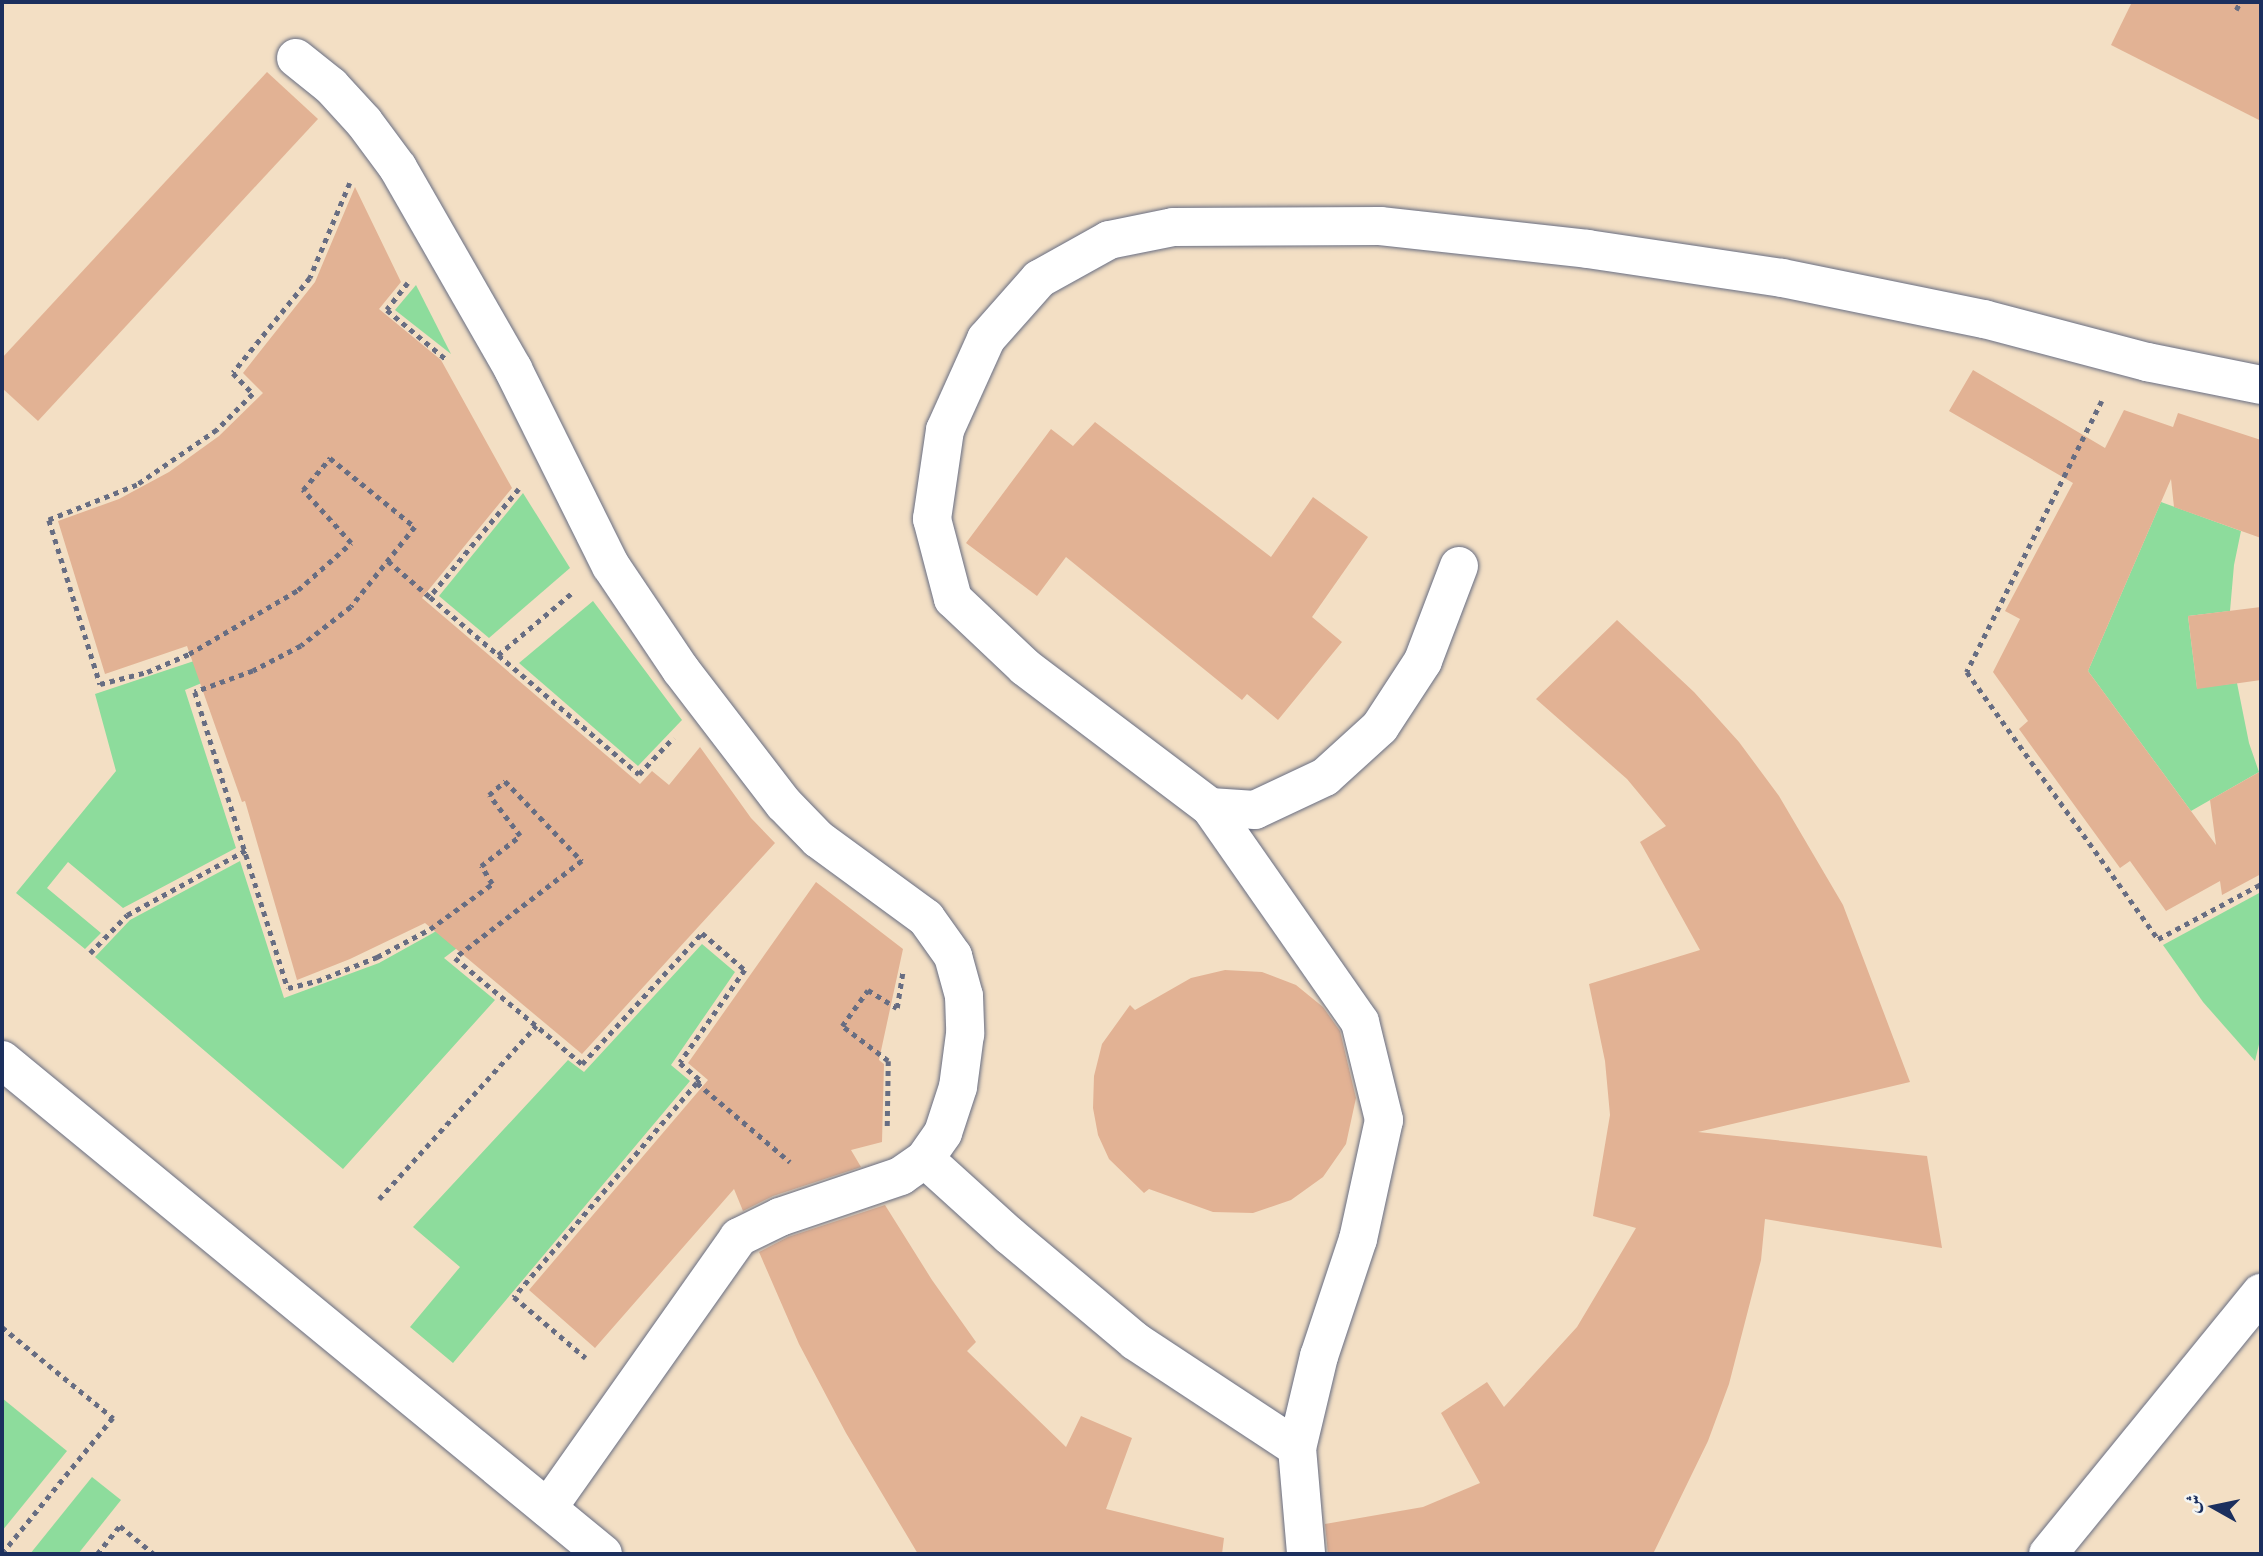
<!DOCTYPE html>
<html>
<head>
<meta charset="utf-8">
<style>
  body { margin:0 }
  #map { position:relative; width:2263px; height:1556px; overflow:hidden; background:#f3dfc4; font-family:"IM FELL French Canon",Amiri,serif }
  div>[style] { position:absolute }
  .green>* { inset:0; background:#8ddc9c }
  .building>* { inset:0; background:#e2b294 }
  .path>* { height:4.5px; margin-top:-2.25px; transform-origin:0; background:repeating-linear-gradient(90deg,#676d82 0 5px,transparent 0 10px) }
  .roads { filter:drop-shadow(0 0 2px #676d82) drop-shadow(0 0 2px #676d82) }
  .minor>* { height:38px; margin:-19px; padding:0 19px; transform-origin:19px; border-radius:19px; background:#fff }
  span { translate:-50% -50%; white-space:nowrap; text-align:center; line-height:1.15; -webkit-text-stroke:5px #f6f6f2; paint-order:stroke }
  .frame { position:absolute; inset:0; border:4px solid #1b2f5e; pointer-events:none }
  .north { position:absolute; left:2179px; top:1472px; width:70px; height:70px; -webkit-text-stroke:5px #f6f6f2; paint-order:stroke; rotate:279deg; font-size:19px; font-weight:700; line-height:28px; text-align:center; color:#1b2f5e }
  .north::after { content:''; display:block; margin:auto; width:24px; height:32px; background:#1b2f5e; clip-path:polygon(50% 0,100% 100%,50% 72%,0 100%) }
</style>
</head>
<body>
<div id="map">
  <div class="green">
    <div style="clip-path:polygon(416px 285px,451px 354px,395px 310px)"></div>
    <div style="clip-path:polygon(523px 493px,570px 568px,489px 638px,439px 596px)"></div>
    <div style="clip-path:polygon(2161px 502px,2241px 531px,2234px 565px,2230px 611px,2188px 616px,2197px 688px,2237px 683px,2249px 743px,2259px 772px,2191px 811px,2088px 671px)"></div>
    <div style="clip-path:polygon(593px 601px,682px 720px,638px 766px,519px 663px)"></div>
    <div style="clip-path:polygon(194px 661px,254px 661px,185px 690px,236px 848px,123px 908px,68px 862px,47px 888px,101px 933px,85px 949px,16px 893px,116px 771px,95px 694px)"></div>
    <div style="clip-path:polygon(575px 858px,444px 958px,495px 1000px,343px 1169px,95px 957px,130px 920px,240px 861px,284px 998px,379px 963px,433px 933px,499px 885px)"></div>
    <div style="clip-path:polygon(2261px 892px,2261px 1036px,2255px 1061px,2203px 1002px,2163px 945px)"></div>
    <div style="clip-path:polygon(702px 944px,735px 972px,671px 1065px,690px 1081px,453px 1363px,410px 1327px,460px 1267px,413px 1227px,568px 1060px,584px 1072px)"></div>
    <div style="clip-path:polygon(2px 1398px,67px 1451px,2px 1531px)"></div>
    <div style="clip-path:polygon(92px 1477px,121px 1500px,78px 1554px,30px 1554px)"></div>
  </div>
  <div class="building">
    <div style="clip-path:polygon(2132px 2px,2261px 2px,2261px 121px,2111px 45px)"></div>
    <div style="clip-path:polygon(267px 72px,318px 119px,38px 421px,2px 388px,2px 358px)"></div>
    <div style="clip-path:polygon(355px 187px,401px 282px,379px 309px,441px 360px,512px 488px,422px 598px,640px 784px,652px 771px,669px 785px,700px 747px,751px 818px,775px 843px,582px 1054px,425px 923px,350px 959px,297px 980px,245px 801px,242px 802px,187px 646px,105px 674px,58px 521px,119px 499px,169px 472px,219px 436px,263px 393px,243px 373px,315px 282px)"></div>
    <div style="clip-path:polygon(1973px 370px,2105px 448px,2124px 410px,2173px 427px,2178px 413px,2261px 440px,2261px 538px,2174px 507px,2171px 479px,2088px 671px,2216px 845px,2210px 800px,2261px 771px,2261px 874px,2222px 895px,2220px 881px,2166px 911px,2130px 861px,2120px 868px,2019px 729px,2028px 721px,1993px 672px,2020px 619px,2005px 611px,2073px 483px,1949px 411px)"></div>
    <div style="clip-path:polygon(1095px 422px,1271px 557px,1313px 497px,1368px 537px,1312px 617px,1342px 642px,1278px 720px,1247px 694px,1242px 700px,1066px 557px,1037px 596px,966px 543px,1051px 429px,1073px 446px)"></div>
    <div style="clip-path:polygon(2261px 607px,2261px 680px,2197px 689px,2188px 616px)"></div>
    <div style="clip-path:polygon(1617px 620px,1694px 692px,1739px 742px,1779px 796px,1843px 905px,1910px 1082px,1698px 1132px,1927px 1156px,1942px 1248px,1765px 1219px,1761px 1260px,1729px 1384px,1708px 1441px,1653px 1554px,1328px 1554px,1325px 1524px,1423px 1507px,1480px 1483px,1441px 1413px,1487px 1382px,1504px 1407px,1577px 1327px,1636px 1228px,1593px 1216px,1610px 1115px,1605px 1061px,1589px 984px,1700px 950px,1640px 842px,1666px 826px,1627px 779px,1536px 699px)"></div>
    <div style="clip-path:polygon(816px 882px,903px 949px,879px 1060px,884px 1064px,882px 1142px,851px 1150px,861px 1167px,773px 1196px,743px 1211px,734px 1189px,595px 1348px,529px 1290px,708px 1080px,688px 1063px)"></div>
    <div style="clip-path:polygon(1225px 970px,1262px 972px,1296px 985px,1323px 1007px,1340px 1031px,1356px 1098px,1346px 1144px,1323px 1177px,1291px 1200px,1253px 1213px,1213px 1212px,1149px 1189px,1144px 1193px,1109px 1159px,1098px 1135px,1093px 1108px,1094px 1076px,1102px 1044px,1130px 1005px,1135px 1010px,1191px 978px)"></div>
    <div style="clip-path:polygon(885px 1205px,932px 1280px,976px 1342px,967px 1351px,1066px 1447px,1081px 1416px,1132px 1438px,1106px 1509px,1224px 1538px,1222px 1554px,918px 1554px,846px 1433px,799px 1344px,759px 1252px,788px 1237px)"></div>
  </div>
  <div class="path">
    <div style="left:2236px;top:10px;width:9px;rotate:-63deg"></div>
    <div style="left:350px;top:183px;width:103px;rotate:112.8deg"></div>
    <div style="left:310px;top:278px;width:122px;rotate:129deg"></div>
    <div style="left:233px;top:373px;width:29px;rotate:46deg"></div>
    <div style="left:253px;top:394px;width:51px;rotate:135deg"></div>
    <div style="left:217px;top:430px;width:97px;rotate:145.5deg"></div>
    <div style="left:137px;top:485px;width:95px;rotate:158.3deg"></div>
    <div style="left:49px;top:520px;width:172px;rotate:72.7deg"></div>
    <div style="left:100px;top:684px;width:49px;rotate:-14.3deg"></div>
    <div style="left:147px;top:672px;width:46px;rotate:-23.2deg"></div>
    <div style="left:189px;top:654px;width:126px;rotate:-30.4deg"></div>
    <div style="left:298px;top:590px;width:71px;rotate:-41.6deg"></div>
    <div style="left:351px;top:543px;width:72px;rotate:-132.2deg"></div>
    <div style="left:303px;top:490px;width:42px;rotate:-49.8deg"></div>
    <div style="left:330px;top:458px;width:109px;rotate:39.1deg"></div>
    <div style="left:415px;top:527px;width:102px;rotate:128.7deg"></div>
    <div style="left:351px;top:607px;width:63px;rotate:142deg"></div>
    <div style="left:301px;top:646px;width:54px;rotate:152.5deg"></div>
    <div style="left:253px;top:671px;width:62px;rotate:160.1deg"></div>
    <div style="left:195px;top:692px;width:310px;rotate:72.6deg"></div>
    <div style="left:288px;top:988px;width:30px;rotate:-14deg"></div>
    <div style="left:317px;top:981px;width:65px;rotate:-21.8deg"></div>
    <div style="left:377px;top:957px;width:60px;rotate:-27.8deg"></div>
    <div style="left:430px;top:929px;width:77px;rotate:-36deg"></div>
    <div style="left:492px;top:884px;width:21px;rotate:-121deg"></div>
    <div style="left:481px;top:866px;width:49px;rotate:-37.6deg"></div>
    <div style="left:520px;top:836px;width:51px;rotate:-127.1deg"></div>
    <div style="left:489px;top:795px;width:21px;rotate:-41deg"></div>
    <div style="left:505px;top:781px;width:111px;rotate:46.1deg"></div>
    <div style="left:582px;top:861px;width:160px;rotate:142.6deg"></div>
    <div style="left:455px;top:958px;width:165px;rotate:39.8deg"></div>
    <div style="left:582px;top:1064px;width:178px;rotate:-47.5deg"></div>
    <div style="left:702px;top:933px;width:57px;rotate:40.7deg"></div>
    <div style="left:745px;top:970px;width:113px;rotate:125deg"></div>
    <div style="left:680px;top:1063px;width:26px;rotate:40deg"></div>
    <div style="left:700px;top:1080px;width:4px;rotate:135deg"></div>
    <div style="left:697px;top:1083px;width:282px;rotate:130.5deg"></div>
    <div style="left:514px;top:1297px;width:94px;rotate:40.3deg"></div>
    <div style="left:408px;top:283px;width:34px;rotate:128deg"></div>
    <div style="left:387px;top:310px;width:78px;rotate:39.8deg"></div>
    <div style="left:2102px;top:401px;width:303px;rotate:116.5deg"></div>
    <div style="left:1967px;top:672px;width:328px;rotate:54.4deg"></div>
    <div style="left:2158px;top:939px;width:117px;rotate:-28.1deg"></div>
    <div style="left:519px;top:489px;width:140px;rotate:129.5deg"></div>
    <div style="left:430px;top:597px;width:274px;rotate:40.3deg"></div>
    <div style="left:639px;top:774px;width:50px;rotate:-46.6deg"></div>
    <div style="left:388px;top:561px;width:55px;rotate:40.6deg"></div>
    <div style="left:498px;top:655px;width:98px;rotate:-40deg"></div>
    <div style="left:90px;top:953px;width:53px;rotate:-45.8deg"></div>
    <div style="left:127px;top:915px;width:136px;rotate:-28.6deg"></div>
    <div style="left:697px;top:1083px;width:122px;rotate:40.3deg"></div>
    <div style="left:887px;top:1126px;width:65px;rotate:-89.1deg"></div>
    <div style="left:888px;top:1061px;width:58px;rotate:-142.7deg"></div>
    <div style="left:842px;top:1026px;width:44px;rotate:-54.2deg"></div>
    <div style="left:868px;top:990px;width:34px;rotate:32deg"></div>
    <div style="left:897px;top:1008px;width:38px;rotate:-81deg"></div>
    <div style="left:379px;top:1199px;width:234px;rotate:-47.8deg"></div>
    <div style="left:2px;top:1327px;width:144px;rotate:39.3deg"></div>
    <div style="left:113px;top:1418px;width:176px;rotate:129.2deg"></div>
    <div style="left:97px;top:1554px;width:36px;rotate:-51deg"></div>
    <div style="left:120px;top:1526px;width:44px;rotate:39.5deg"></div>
  </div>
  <div class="roads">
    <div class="minor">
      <div style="left:296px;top:58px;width:45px;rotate:38.7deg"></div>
      <div style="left:331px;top:86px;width:49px;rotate:47.5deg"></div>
      <div style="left:364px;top:122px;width:57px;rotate:53.5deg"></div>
      <div style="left:398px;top:168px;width:232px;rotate:60.2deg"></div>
      <div style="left:513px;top:369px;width:220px;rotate:63.6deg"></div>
      <div style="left:611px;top:566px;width:125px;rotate:56.1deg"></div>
      <div style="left:681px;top:670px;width:169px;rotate:52.5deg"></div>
      <div style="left:784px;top:804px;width:49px;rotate:45.8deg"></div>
      <div style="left:818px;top:839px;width:134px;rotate:36.2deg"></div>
      <div style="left:926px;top:918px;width:47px;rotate:54.6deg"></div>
      <div style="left:953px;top:956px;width:41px;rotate:74.6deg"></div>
      <div style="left:964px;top:996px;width:38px;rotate:88deg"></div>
      <div style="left:965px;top:1034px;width:53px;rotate:97.5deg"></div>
      <div style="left:958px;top:1087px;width:48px;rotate:108.1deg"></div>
      <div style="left:943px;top:1133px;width:32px;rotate:125deg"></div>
      <div style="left:925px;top:1159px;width:29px;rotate:145deg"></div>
      <div style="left:901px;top:1176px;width:128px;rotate:161.3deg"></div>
      <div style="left:780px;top:1217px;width:46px;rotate:154deg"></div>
      <div style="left:739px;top:1237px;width:332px;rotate:125.2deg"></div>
      <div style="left:1459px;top:566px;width:102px;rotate:110.8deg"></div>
      <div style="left:1423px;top:661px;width:79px;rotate:123.1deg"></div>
      <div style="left:1380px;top:727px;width:74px;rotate:137.7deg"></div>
      <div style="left:1325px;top:777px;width:77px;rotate:154.8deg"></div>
      <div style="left:1255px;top:810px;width:45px;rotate:-176.2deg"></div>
      <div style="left:1210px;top:807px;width:232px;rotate:-142.9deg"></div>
      <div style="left:1025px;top:667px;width:99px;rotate:-136.6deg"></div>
      <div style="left:953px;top:599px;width:83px;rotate:-104.7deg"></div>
      <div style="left:932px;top:519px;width:90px;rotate:-81.7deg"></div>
      <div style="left:945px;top:430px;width:100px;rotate:-65.7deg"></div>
      <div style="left:986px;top:339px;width:80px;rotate:-48.5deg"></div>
      <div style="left:1039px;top:279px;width:80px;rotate:-29.1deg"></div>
      <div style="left:1109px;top:240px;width:65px;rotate:-11.5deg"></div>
      <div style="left:1173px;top:227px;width:207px;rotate:-0.3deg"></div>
      <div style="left:1380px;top:226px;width:209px;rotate:6.3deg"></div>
      <div style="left:1588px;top:249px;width:196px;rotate:8.5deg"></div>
      <div style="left:1782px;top:278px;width:206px;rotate:11.5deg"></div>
      <div style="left:1984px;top:319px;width:169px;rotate:14.8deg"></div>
      <div style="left:2147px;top:362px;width:116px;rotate:11.4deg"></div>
      <div style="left:1210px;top:807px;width:262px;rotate:55.1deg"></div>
      <div style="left:1360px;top:1022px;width:101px;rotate:76.2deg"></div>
      <div style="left:1384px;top:1120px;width:122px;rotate:102.3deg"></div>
      <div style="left:1358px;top:1239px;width:123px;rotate:108.4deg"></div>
      <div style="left:1319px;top:1356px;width:95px;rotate:103.4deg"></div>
      <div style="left:1297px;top:1448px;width:106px;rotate:85.1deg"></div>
      <div style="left:2px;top:1060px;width:778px;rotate:39.42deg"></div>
      <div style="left:925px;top:1159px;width:115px;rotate:42.2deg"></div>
      <div style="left:1010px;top:1236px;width:163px;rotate:40deg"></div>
      <div style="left:1135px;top:1341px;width:194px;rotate:33.4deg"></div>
      <div style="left:2048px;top:1554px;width:337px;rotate:-50.8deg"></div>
    </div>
  </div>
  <div class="frame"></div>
  <div class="north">ش</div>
</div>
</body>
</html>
